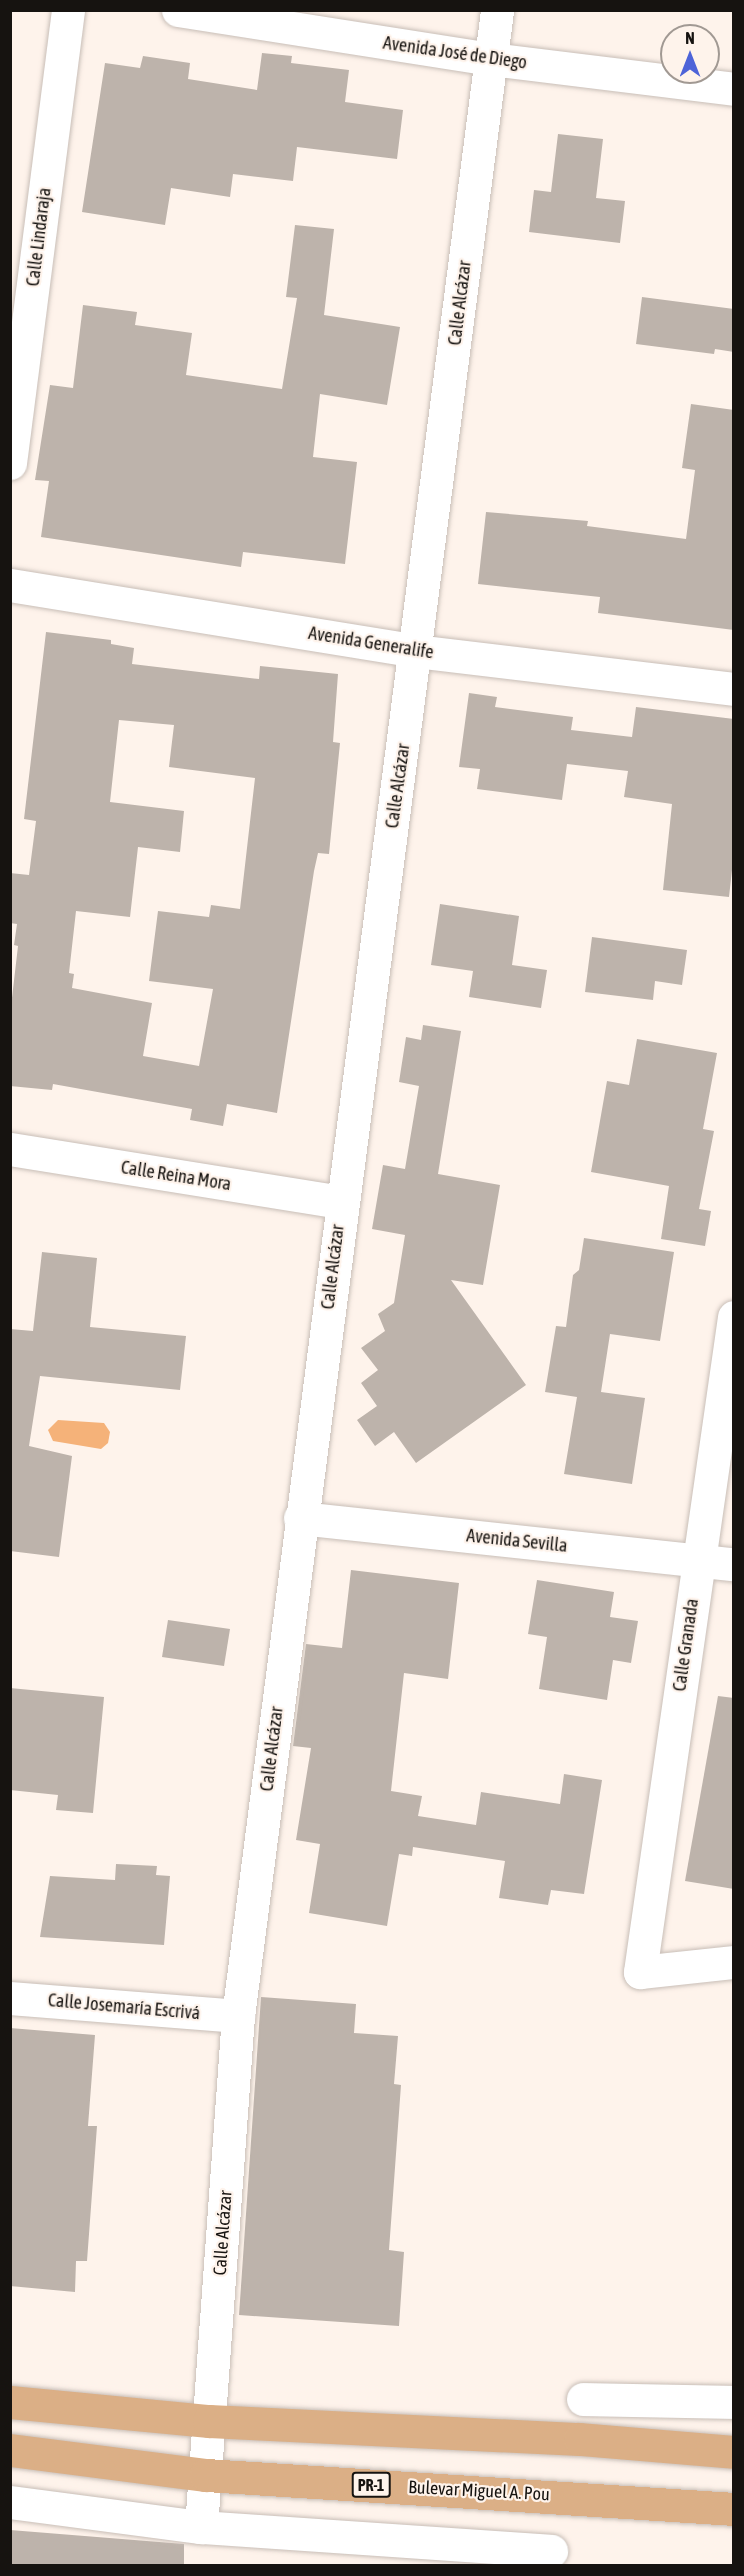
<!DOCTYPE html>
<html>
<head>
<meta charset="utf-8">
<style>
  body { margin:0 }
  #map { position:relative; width:744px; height:2576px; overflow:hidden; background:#fef3eb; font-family:"Asap Condensed",sans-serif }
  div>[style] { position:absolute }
  .water>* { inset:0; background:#f5b279 }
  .building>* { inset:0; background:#bdb3ab }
  .roads { filter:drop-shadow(0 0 2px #c8beb7) drop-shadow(0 0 2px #c8beb7) }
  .street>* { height:33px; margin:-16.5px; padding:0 16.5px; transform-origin:16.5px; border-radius:16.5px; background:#fff }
  .primary>* { height:33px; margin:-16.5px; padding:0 16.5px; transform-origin:16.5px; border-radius:16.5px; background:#dbaf86 }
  span { translate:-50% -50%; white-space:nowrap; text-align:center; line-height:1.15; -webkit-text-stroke:4.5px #fef3eb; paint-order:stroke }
  .shield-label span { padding:2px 4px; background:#fef3eb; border:2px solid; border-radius:4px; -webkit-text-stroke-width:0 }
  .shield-label { font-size:16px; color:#161310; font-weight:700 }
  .street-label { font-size:18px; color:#161310 }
  .frame { position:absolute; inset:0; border:12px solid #161310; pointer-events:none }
  .north { position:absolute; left:660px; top:24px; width:60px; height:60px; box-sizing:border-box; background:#fef3eb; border:2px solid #a19993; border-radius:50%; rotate:0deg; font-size:16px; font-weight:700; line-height:24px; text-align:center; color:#161310 }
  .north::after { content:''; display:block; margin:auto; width:21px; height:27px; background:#4d63d8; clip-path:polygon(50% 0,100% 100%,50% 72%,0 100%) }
</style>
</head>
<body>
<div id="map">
  <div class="water">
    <div style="clip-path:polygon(58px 1420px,104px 1423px,110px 1432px,108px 1443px,101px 1449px,53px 1441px,48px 1430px)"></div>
  </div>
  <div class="building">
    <div style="clip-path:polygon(262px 53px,292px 56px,291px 63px,349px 70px,345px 102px,403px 110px,397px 159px,297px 147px,293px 181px,233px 174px,230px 197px,171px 188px,165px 225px,82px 212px,105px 63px,140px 68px,143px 56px,190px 63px,188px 79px,257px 90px)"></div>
    <div style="clip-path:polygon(558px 134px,603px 139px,596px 198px,625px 201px,620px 243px,529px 232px,534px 190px,551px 192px)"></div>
    <div style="clip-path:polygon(295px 225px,334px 229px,324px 315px,400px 327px,387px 405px,320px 394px,313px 457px,357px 462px,345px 564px,243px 552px,241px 567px,41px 537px,49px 481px,35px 480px,50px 385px,73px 388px,83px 305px,137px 312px,135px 325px,192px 333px,186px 375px,282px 389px,297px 298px,286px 297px)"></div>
    <div style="clip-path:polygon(642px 297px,734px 309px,734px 352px,715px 349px,714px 354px,636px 344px)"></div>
    <div style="clip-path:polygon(691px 404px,734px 410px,734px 630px,598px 613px,600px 597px,478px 584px,486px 512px,588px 521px,587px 526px,686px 539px,695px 470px,682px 468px)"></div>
    <div style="clip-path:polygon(evenodd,46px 632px,111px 640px,111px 644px,134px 648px,132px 664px,259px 679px,260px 666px,338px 674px,333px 742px,340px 743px,329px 854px,318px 853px,314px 871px,277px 1113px,227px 1104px,223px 1126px,190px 1120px,192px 1109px,53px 1084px,52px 1090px,10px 1086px,10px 1015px,18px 946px,14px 945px,17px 924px,10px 923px,10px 873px,29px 875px,36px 821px,24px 819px,46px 632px,119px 720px,174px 725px,169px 767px,255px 778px,240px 909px,211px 905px,209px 917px,158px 911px,149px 981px,213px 989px,199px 1066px,143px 1056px,152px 1003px,72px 988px,74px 974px,69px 973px,76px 911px,130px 917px,138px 847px,180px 852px,184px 811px,110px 802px,119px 720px)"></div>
    <div style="clip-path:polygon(469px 693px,497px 697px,495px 707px,573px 717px,571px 730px,632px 737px,636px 707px,734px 719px,734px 852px,729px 897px,663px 890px,672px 804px,624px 797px,628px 771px,567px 764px,562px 800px,477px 789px,480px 769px,459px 767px)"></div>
    <div style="clip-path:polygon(440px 904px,519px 916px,512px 965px,547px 970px,541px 1008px,469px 997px,473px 971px,431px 965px)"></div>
    <div style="clip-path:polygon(592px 937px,687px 950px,682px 985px,655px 981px,653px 1000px,585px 992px)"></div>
    <div style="clip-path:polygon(423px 1025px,461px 1031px,438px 1174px,500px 1185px,483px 1285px,451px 1280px,526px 1385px,416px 1463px,394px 1432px,375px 1446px,357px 1420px,377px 1406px,361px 1383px,378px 1370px,361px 1348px,385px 1331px,378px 1314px,394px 1303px,405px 1235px,372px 1229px,383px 1165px,405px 1169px,419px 1086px,399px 1082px,406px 1037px,421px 1040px)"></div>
    <div style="clip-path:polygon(637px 1039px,717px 1053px,703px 1129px,714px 1131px,699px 1209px,711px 1211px,705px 1246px,661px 1239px,669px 1186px,591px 1172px,607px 1081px,629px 1085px)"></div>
    <div style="clip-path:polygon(584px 1238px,674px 1252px,660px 1341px,610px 1334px,601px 1392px,645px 1398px,632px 1484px,564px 1474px,577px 1397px,545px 1392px,556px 1326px,566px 1327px,573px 1275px,579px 1270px)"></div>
    <div style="clip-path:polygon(42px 1252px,97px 1258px,90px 1327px,186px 1336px,180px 1390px,40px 1376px,29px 1446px,72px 1456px,59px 1557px,10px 1551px,10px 1329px,33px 1331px)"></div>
    <div style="clip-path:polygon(351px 1570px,459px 1583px,448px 1679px,404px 1673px,391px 1791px,422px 1796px,418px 1816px,476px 1825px,481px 1792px,560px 1804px,564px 1774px,602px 1780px,584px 1894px,551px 1890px,548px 1905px,499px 1898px,505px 1861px,413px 1847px,412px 1856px,399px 1854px,387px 1926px,309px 1913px,320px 1844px,296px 1840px,311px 1748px,293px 1746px,306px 1644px,342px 1648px)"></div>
    <div style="clip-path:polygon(537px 1580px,614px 1592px,610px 1617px,638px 1621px,631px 1663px,613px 1660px,607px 1700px,539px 1689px,547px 1637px,528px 1634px)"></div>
    <div style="clip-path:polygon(168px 1620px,230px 1629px,224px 1666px,162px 1657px)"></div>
    <div style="clip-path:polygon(10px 1688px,104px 1697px,93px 1813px,56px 1810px,58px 1795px,10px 1790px)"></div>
    <div style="clip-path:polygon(718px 1696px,734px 1698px,734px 1889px,685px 1881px)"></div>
    <div style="clip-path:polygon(116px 1864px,157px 1866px,156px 1875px,170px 1876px,164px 1945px,40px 1937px,50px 1876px,115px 1880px)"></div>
    <div style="clip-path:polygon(261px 1997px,356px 2004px,354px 2033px,398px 2036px,394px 2084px,401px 2085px,389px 2250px,404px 2252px,399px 2326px,239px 2315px)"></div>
    <div style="clip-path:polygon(10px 2028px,95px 2035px,88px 2126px,97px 2126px,87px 2261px,76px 2261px,75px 2292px,10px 2286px)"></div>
    <div style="clip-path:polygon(10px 2530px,184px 2544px,184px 2565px,10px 2565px)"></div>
  </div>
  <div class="roads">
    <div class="street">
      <div style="left:178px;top:10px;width:316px;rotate:8.9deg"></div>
      <div style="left:490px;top:59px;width:246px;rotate:7deg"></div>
      <div style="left:10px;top:463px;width:457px;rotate:-82.7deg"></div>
      <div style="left:10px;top:585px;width:411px;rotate:9.2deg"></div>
      <div style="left:416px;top:651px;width:320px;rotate:6.8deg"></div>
      <div style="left:10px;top:1149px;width:335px;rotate:9.1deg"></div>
      <div style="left:734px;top:1317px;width:662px;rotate:98.17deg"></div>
      <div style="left:640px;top:1972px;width:95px;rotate:-6.1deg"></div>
      <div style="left:300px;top:1518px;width:436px;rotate:6.1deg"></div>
      <div style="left:10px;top:1998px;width:229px;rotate:4.5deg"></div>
      <div style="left:583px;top:2399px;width:151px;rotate:1.1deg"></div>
      <div style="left:10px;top:2502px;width:193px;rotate:7.5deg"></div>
      <div style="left:201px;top:2527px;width:351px;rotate:3.9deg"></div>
      <div style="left:201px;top:2527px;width:512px;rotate:-85.86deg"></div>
      <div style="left:238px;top:2016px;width:2023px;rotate:-82.64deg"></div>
    </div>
    <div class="primary">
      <div style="left:10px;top:2402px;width:200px;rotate:5.5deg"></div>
      <div style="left:209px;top:2421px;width:371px;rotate:2.8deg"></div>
      <div style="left:580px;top:2439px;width:155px;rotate:4.8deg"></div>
      <div style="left:10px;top:2450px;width:198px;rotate:7.3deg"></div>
      <div style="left:206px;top:2475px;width:529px;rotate:3.68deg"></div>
    </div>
  </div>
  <div class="shield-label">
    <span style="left:371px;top:2485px">PR-1</span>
  </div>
  <div class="street-label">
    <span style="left:455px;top:53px;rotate:8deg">Avenida José de Diego</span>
    <span style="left:39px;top:237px;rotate:-83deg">Calle Lindaraja</span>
    <span style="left:460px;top:303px;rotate:-83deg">Calle Alcázar</span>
    <span style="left:371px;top:643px;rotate:9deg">Avenida Generalife</span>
    <span style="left:398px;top:786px;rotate:-82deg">Calle Alcázar</span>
    <span style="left:176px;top:1176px;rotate:9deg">Calle Reina Mora</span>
    <span style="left:333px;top:1267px;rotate:-83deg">Calle Alcázar</span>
    <span style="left:517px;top:1541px;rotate:6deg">Avenida Sevilla</span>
    <span style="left:686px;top:1645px;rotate:-82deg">Calle Granada</span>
    <span style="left:272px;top:1749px;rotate:-83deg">Calle Alcázar</span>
    <span style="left:124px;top:2007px;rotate:5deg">Calle Josemaría Escrivá</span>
    <span style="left:223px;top:2233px;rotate:-86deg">Calle Alcázar</span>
    <span style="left:479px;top:2491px;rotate:3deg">Bulevar Miguel A. Pou</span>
  </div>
  <div class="frame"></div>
  <div class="north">N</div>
</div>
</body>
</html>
